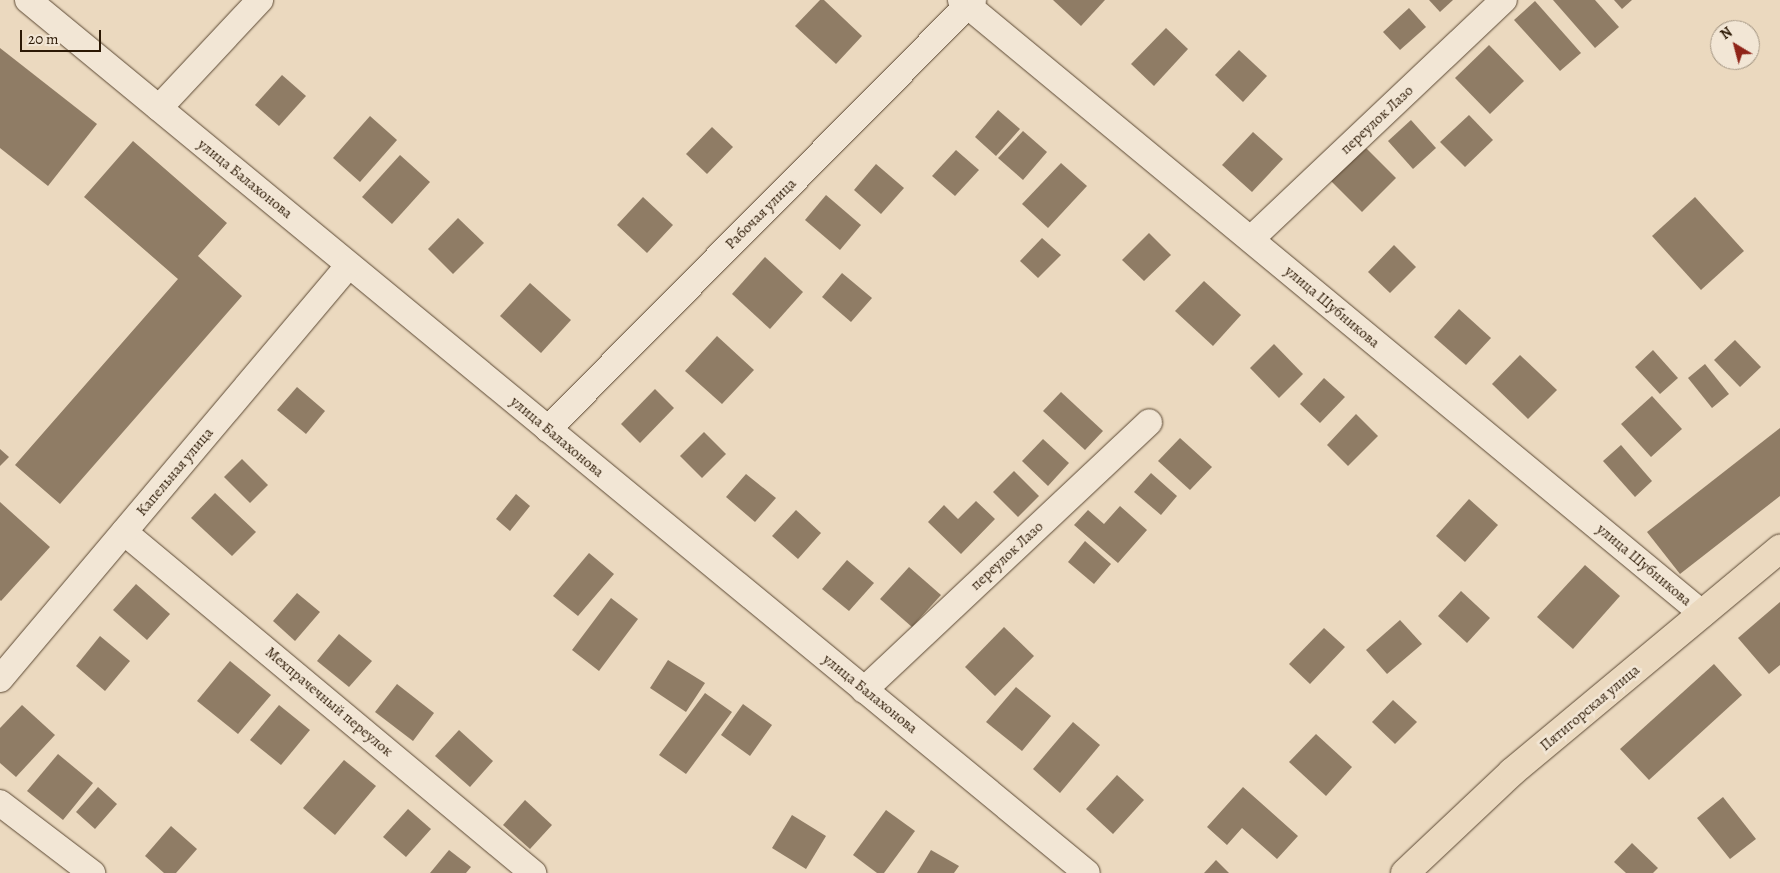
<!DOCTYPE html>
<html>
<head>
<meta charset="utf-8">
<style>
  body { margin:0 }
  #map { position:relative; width:1780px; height:873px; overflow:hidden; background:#ebd9bf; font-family:Alegreya,serif }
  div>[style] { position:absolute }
  .building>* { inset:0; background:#8f7c65 }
  .roads { filter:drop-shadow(0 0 1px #5b4833) drop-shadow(0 0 1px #5b4833) }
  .minor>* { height:26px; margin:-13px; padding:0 13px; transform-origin:13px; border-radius:13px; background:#f2e6d5 }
  .major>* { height:28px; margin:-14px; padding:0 14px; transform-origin:14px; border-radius:14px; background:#ebd9bf }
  span { translate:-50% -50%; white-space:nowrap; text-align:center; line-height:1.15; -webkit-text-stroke:5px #f2e6d5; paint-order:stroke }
  .street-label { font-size:15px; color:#2b1804 }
  .north { position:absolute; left:1710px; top:20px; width:50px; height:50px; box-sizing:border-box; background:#f2e6d5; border:1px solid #a29481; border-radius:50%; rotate:323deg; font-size:14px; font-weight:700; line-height:20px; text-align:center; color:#2b1804 }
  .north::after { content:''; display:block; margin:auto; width:18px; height:22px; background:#8f2418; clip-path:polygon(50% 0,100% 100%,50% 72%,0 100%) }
  .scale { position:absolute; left:20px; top:30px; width:81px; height:22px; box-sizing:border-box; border:2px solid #2b1804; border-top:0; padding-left:6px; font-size:15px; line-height:18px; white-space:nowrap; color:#2b1804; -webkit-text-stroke:4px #f2e6d5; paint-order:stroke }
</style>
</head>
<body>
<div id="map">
  <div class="building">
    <div style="clip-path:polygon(820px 0,824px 0,862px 36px,836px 64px,795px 26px)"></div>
    <div style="clip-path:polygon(1053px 0,1105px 0,1081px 26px)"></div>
    <div style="clip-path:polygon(1429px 0,1453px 0,1440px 12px)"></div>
    <div style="clip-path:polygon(1553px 0,1595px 0,1619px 27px,1595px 48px)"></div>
    <div style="clip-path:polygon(1614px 0,1632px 0,1622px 9px)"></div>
    <div style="clip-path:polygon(1535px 1px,1581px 53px,1560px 71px,1514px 20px)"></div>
    <div style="clip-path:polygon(1409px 8px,1426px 27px,1400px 50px,1383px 32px)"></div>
    <div style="clip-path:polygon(1166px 28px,1188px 49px,1154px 86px,1131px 64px)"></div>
    <div style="clip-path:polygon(1489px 45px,1524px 81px,1490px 114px,1455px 78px)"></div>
    <div style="clip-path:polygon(0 48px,97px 124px,48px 186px,0 148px)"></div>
    <div style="clip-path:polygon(1239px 50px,1267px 76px,1243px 102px,1215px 75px)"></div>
    <div style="clip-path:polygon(282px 75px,306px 96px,279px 126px,255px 105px)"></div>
    <div style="clip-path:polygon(998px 110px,1020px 129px,996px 156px,975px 137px)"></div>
    <div style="clip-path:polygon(1469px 115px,1493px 140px,1465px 167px,1440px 142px)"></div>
    <div style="clip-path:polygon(370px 116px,397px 140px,360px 182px,333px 158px)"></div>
    <div style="clip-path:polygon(1411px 120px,1436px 148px,1413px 169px,1388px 141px)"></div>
    <div style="clip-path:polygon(712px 127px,733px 147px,707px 174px,686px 154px)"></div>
    <div style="clip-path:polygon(1023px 131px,1047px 152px,1023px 180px,998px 158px)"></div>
    <div style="clip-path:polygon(1253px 132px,1283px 159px,1252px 192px,1222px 165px)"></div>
    <div style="clip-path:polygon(133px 141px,227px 223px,198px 256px,242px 296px,60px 504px,15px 465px,178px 279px,84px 197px)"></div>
    <div style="clip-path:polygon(1363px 145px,1396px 178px,1362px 212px,1329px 179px)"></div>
    <div style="clip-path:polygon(956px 150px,979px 170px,955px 196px,932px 176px)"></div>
    <div style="clip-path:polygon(400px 155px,430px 182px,392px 224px,362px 197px)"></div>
    <div style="clip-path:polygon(1061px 163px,1087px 186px,1048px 228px,1022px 204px)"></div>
    <div style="clip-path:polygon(876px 164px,904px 188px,881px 214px,854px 190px)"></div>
    <div style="clip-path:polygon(826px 195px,861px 225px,840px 250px,805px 220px)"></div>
    <div style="clip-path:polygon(643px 197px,673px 225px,647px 253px,617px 225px)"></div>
    <div style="clip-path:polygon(1695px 197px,1744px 251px,1701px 290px,1652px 236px)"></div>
    <div style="clip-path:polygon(458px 218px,484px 243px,453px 274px,428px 249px)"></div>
    <div style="clip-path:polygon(1149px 233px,1171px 255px,1144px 281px,1122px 260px)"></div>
    <div style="clip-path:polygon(1042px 238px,1061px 255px,1038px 278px,1020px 261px)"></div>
    <div style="clip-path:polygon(1394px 245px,1416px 267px,1390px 293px,1368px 272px)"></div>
    <div style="clip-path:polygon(765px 257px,803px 292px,770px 329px,732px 294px)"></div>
    <div style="clip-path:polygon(842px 273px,872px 298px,851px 322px,822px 297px)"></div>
    <div style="clip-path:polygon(1204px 281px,1241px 315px,1213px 346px,1175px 311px)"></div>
    <div style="clip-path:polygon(530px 283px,571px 320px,541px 353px,500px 316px)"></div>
    <div style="clip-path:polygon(1459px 309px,1491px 338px,1466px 365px,1434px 337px)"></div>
    <div style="clip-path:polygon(717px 336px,754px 370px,722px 404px,685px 371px)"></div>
    <div style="clip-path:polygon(1735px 340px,1761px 367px,1740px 387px,1714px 360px)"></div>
    <div style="clip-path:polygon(1274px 344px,1303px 374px,1279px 398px,1250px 368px)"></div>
    <div style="clip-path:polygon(1653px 350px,1678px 378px,1660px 394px,1635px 367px)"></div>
    <div style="clip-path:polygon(1520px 355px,1557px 390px,1528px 419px,1492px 384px)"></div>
    <div style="clip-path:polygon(1705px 364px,1729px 394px,1712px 408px,1688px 378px)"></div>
    <div style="clip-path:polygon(1324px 378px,1345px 397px,1320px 423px,1300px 404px)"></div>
    <div style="clip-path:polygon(297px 387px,325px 411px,306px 434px,277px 410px)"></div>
    <div style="clip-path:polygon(655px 389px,674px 408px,640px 443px,621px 424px)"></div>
    <div style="clip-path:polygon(1061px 392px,1103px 431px,1085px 450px,1043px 411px)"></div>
    <div style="clip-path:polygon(1652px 396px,1682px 429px,1651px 457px,1621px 424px)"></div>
    <div style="clip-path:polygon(1356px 414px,1378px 436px,1348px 466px,1327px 445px)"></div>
    <div style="clip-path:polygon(1780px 428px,1780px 496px,1680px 574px,1647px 532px)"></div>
    <div style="clip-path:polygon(704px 432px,726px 454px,702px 478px,680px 456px)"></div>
    <div style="clip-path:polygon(1180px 438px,1212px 467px,1190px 490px,1158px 461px)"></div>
    <div style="clip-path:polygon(1043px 439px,1069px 463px,1048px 486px,1022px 461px)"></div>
    <div style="clip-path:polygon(1621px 445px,1652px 481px,1635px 497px,1603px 461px)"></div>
    <div style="clip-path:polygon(0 449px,9px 457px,0 466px)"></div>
    <div style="clip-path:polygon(242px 459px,268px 485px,250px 503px,224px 477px)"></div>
    <div style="clip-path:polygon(1014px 471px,1039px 496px,1018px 517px,993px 492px)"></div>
    <div style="clip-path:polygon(1151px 473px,1177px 496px,1161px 515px,1134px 492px)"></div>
    <div style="clip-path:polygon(746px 474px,776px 498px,755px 522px,726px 497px)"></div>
    <div style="clip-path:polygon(215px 493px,256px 532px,232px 556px,191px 518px)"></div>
    <div style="clip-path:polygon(516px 494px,530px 506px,510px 531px,496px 519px)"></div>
    <div style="clip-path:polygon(1469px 499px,1498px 525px,1465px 562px,1436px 536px)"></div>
    <div style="clip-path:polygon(976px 501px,995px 519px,961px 554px,928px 522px,944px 505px,958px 519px)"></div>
    <div style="clip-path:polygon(0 502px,50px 547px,1px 601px,0 600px)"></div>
    <div style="clip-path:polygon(1120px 506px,1147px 530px,1118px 563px,1074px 525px,1088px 510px,1104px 524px)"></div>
    <div style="clip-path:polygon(796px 510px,821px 533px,798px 559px,772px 536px)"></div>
    <div style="clip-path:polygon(1085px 541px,1111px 564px,1094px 584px,1068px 562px)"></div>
    <div style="clip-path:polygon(589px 553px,614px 574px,578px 616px,553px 596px)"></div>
    <div style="clip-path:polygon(847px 560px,874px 583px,849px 611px,822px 589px)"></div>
    <div style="clip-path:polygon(1585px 565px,1620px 596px,1573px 649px,1537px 617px)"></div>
    <div style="clip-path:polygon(909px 567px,941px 595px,912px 627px,880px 599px)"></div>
    <div style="clip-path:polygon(136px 584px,170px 614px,147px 640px,113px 610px)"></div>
    <div style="clip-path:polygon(1461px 591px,1490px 618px,1467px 643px,1438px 616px)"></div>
    <div style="clip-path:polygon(297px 593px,320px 612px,295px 641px,273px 621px)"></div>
    <div style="clip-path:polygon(611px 598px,638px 619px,599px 671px,572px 650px)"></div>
    <div style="clip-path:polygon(1780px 602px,1780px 665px,1769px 674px,1738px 638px)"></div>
    <div style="clip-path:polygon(1400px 620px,1422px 644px,1387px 674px,1366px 650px)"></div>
    <div style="clip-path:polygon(1004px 627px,1034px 656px,995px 696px,965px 667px)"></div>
    <div style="clip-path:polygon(1324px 628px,1345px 647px,1310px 684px,1289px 664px)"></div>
    <div style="clip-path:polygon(339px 634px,372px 661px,349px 687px,317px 661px)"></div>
    <div style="clip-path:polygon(100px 636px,130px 661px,105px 691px,76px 666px)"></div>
    <div style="clip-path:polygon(668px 660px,705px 683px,686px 712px,650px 688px)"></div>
    <div style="clip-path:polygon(230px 661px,271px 695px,238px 734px,197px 701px)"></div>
    <div style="clip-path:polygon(1714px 664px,1742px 695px,1649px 780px,1620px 749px)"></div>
    <div style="clip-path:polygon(397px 684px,434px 713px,413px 741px,375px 712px)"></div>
    <div style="clip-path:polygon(1016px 687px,1051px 716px,1022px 751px,986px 722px)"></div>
    <div style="clip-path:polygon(705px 693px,732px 712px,686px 774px,659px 755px)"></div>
    <div style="clip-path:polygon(1393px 700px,1417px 722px,1395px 744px,1372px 722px)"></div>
    <div style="clip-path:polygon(743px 704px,772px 725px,750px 756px,721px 735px)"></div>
    <div style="clip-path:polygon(22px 705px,55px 735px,16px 777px,0 763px,0 728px)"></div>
    <div style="clip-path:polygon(279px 705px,310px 730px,281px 765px,250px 740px)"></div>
    <div style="clip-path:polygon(1073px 722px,1100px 745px,1060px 793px,1033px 769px)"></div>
    <div style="clip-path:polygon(459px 730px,493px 761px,470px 787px,435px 756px)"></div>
    <div style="clip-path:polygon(1316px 734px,1352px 767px,1326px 796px,1289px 762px)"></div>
    <div style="clip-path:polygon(58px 754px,93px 783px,63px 820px,27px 791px)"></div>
    <div style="clip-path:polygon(344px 760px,376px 786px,335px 835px,303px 808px)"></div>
    <div style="clip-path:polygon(1117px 775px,1144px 800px,1113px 834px,1086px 809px)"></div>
    <div style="clip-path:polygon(98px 787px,117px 804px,95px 829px,76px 812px)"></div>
    <div style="clip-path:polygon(1243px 787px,1298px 836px,1277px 859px,1242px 828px,1227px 845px,1207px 827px)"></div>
    <div style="clip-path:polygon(1723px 797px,1756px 839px,1730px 859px,1697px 818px)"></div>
    <div style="clip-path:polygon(525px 800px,552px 825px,530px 849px,503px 825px)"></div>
    <div style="clip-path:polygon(408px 809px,431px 829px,406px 857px,383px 837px)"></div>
    <div style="clip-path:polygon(886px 810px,915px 831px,884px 873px,877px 873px,853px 855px)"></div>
    <div style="clip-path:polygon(792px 815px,826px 836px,806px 869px,772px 848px)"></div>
    <div style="clip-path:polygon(171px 826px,197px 849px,176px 873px,164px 873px,145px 856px)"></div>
    <div style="clip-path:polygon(1632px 843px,1658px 868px,1653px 873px,1626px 873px,1614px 862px)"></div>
    <div style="clip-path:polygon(449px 850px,471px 867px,466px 873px,430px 873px)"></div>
    <div style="clip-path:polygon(931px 850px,959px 866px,954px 873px,917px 873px)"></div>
    <div style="clip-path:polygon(1216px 860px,1229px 873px,1204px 873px)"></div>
  </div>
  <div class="roads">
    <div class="minor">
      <div style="left:28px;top:0;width:1372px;rotate:39.5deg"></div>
      <div style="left:961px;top:0;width:963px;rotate:39.61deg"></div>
      <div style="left:159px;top:108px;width:148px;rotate:-46.9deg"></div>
      <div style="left:1251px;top:239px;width:348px;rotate:-43.4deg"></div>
      <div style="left:548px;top:429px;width:604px;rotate:-45.27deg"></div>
      <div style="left:124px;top:532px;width:533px;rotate:39.82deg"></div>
      <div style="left:0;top:679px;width:541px;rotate:-49.87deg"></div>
      <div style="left:864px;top:690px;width:391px;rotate:-43.2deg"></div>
      <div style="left:0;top:803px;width:116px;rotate:37.3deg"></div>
    </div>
    <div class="major">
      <div style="left:1405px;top:873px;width:147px;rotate:-43.3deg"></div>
      <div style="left:1512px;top:772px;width:349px;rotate:-39.8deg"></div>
    </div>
  </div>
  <div class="street-label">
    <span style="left:1377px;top:120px;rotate:-43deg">переулок Лазо</span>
    <span style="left:245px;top:179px;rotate:39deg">улица Балахонова</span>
    <span style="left:761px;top:214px;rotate:-45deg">Рабочая улица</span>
    <span style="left:1332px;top:307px;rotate:40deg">улица Шубникова</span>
    <span style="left:557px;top:437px;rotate:40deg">улица Балахонова</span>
    <span style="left:175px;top:472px;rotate:-50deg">Капельная улица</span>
    <span style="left:1007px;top:556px;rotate:-43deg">переулок Лазо</span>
    <span style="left:1644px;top:565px;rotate:40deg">улица Шубникова</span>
    <span style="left:870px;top:694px;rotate:39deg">улица Балахонова</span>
    <span style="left:329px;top:702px;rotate:40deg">Мехпрачечный переулок</span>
    <span style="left:1590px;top:708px;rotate:-40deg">Пятигорская улица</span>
  </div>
  <div class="north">N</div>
  <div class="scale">20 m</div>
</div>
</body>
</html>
